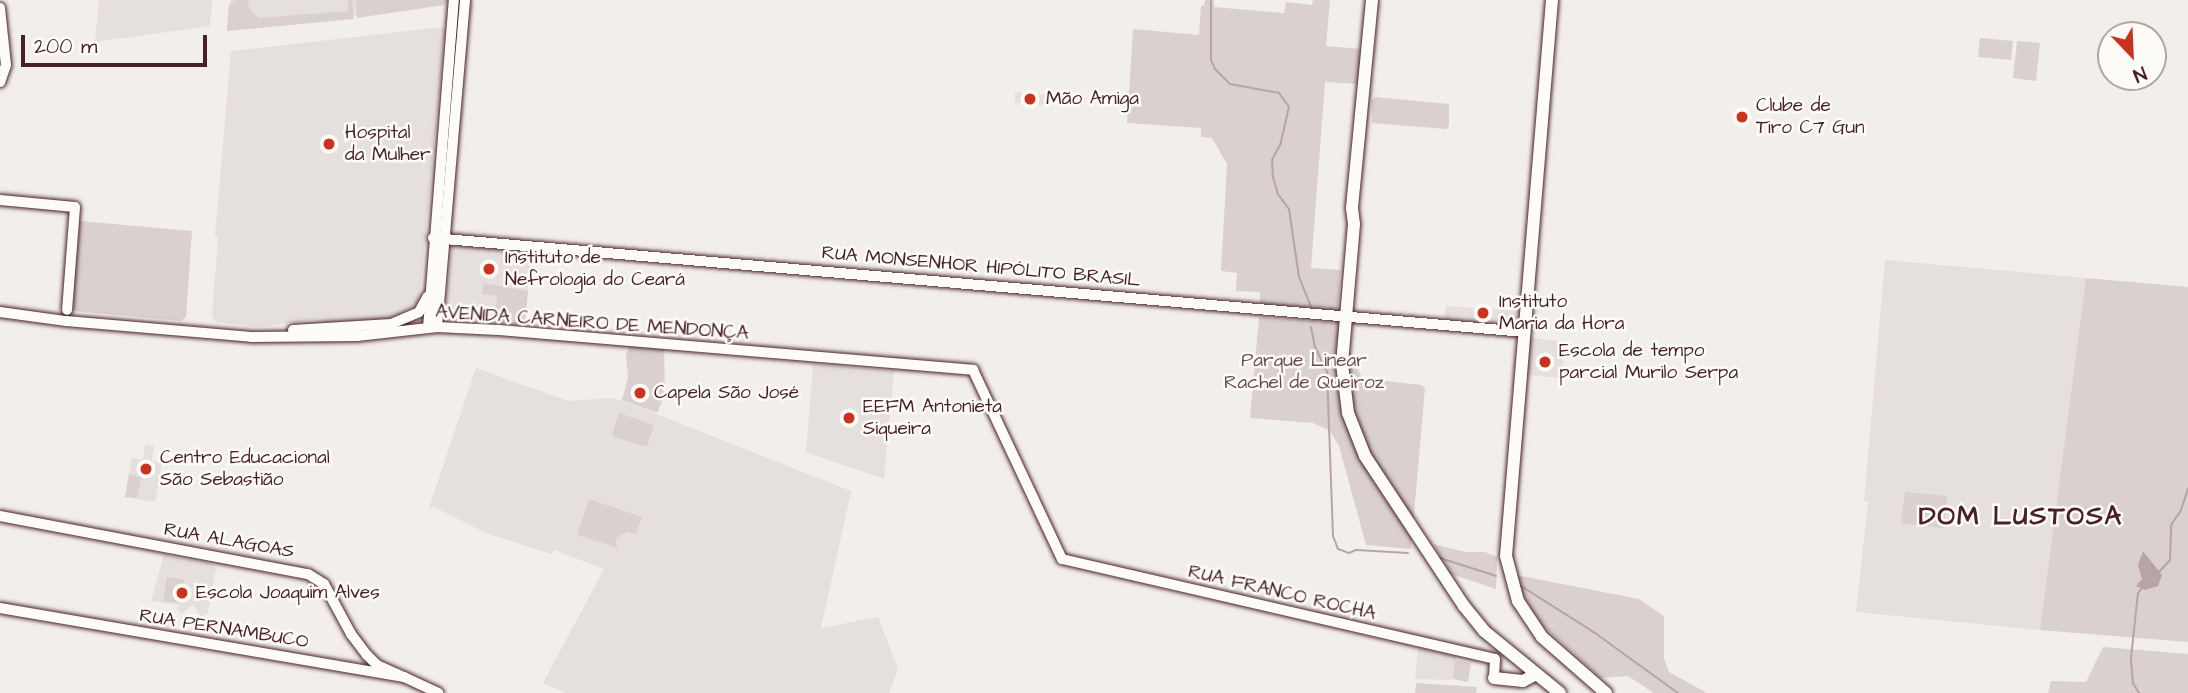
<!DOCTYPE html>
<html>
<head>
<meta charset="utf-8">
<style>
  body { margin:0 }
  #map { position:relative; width:2188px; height:693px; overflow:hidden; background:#f2efeb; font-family:"Architects Daughter",sans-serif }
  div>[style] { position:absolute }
  .built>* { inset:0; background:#e5dfdd }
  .green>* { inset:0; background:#d9d0cf }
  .water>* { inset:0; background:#b7a5a6 }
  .stream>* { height:2px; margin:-1px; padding:0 1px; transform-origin:1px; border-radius:1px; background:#b7a5a6 }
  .roads { filter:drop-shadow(0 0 2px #4a1f2b) drop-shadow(0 0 2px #4a1f2b) }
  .secondary>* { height:10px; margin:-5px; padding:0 5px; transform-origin:5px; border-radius:5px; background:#fdfcf7 }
  .primary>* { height:12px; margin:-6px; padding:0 6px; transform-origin:6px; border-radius:6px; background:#fdfcf7 }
  .dots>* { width:19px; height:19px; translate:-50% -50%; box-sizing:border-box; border:4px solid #fdfcf7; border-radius:50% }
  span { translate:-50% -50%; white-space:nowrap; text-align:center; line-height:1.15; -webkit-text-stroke:5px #fdfcf7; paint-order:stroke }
  .poi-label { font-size:19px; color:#4a1f2b }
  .left { translate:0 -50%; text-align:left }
  .street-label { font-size:19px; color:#4a1f2b }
  .park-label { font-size:19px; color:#6e4b54 }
  .district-label { font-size:26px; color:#4a1f2b; font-weight:700; letter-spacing:2px }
  .north { position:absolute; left:2097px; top:21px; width:70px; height:70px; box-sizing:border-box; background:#fdfcf7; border:2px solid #b5a4a5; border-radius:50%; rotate:157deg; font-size:19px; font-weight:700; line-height:28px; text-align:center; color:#4a1f2b }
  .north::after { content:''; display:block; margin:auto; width:24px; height:32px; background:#c8321e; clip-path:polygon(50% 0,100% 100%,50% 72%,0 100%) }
  .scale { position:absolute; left:21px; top:35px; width:186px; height:32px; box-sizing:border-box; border:4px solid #4a1f2b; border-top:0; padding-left:9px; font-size:21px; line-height:24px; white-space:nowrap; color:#4a1f2b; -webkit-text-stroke:5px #fdfcf7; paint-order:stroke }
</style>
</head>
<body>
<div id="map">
  <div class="built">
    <div style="clip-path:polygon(99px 0,212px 0,210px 26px,95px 42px)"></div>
    <div style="clip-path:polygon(231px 0,448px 0,444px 5px,227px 31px)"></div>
    <div style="clip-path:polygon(443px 27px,445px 29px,419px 303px,388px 320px,325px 323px,320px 319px,259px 327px,216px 322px,212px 316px,218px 239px,215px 235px,231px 51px)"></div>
    <div style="clip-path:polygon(1015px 92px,1045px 95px,1045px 105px,1015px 103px)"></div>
    <div style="clip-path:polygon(452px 245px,531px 253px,528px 291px,506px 289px,507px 285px,497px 296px,494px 324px,445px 319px)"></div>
    <div style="clip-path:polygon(1885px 260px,2086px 278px,2040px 630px,1856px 612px,1868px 502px,1864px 501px)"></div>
    <div style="clip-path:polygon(1446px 306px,1520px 311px,1520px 320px,1515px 325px,1449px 320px,1445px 316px)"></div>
    <div style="clip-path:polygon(1530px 338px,1564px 341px,1562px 378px,1527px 375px)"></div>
    <div style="clip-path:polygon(813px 364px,894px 371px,884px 479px,806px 452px)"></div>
    <div style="clip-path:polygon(476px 368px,568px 401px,611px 398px,626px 402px,851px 491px,821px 628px,878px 617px,898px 669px,889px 693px,566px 693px,543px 683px,604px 569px,554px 550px,552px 554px,488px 534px,434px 507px,429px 508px)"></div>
    <div style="clip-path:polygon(145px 445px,154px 446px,152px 461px,162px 463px,155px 502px,125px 497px,132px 458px,143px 459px)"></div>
    <div style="clip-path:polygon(164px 555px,213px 564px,216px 569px,208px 613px,201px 617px,193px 605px,181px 614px,176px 608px,179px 605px,151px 601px)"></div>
    <div style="clip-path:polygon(1418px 648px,1456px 656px,1453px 680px,1415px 679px)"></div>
  </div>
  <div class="green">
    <div style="clip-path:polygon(235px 0,248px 0,249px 8px,259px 18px,348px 11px,348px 0,352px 0,354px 19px,227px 31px,229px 5px)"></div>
    <div style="clip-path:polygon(356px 0,448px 0,444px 5px,357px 18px)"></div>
    <div style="clip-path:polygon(1205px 0,1214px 0,1214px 7px,1284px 13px,1286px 2px,1312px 5px,1313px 0,1330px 0,1326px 46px,1362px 49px,1359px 84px,1325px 82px,1311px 268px,1340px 270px,1338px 307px,1335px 310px,1260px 304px,1260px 292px,1236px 291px,1237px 273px,1221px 271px,1227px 164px,1212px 138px,1201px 137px,1201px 128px,1127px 123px,1133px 29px,1199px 35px,1201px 6px,1204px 6px)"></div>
    <div style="clip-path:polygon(1980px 38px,2013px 41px,2011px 60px,1978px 57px)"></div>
    <div style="clip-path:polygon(2017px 41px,2040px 43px,2036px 81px,2013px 78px)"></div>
    <div style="clip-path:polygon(1375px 97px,1449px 104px,1449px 126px,1446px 129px,1372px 123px,1372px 100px)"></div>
    <div style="clip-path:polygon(80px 221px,192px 231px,186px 317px,181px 321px,73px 311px,71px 308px)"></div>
    <div style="clip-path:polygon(2086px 278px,2188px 287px,2188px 642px,2040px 630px)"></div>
    <div style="clip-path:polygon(483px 283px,528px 291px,525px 325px,494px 324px,497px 296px,482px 294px)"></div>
    <div style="clip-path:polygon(1259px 317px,1337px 323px,1362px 378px,1421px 385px,1425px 388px,1411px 549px,1366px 545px,1339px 446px,1329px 430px,1313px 423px,1250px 418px)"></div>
    <div style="clip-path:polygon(630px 346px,664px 349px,665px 394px,657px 413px,622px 400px,628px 378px,626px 354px)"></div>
    <div style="clip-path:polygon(619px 413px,654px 425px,647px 447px,612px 436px)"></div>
    <div style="clip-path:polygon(129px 474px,141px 477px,137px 498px,125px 497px)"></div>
    <div style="clip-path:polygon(1905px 492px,1947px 496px,1944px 528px,1901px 523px)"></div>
    <div style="clip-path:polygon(589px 499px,642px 517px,636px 534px,628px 532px,617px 537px,615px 541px,618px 548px,577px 535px)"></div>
    <div style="clip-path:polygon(1433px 544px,1466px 552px,1485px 552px,1497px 557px,1496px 589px,1451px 574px)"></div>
    <div style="clip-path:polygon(1516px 575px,1639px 599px,1664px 616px,1664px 659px,1669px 672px,1707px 693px,1654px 693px,1628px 676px,1601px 678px,1543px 626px,1525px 599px)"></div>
    <div style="clip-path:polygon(167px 577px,184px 580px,180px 603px,163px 601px)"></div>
    <div style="clip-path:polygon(2103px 647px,2188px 654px,2188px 693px,2048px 693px,2051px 681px,2086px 682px)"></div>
    <div style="clip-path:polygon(1455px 660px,1471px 663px,1468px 682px,1453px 679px)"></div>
    <div style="clip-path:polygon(1416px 683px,1477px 687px,1476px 693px,1415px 693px)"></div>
  </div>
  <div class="water">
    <div style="clip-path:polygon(2143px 551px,2162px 575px,2158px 586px,2145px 590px,2136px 586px,2142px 579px,2138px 565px)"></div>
  </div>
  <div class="stream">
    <div style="left:1211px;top:0;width:60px;rotate:90deg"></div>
    <div style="left:1211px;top:60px;width:10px;rotate:66deg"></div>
    <div style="left:1215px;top:69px;width:21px;rotate:45deg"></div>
    <div style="left:1230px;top:84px;width:50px;rotate:10.4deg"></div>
    <div style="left:1279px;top:93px;width:17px;rotate:54deg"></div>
    <div style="left:1289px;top:107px;width:37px;rotate:103deg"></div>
    <div style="left:1281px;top:143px;width:19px;rotate:118deg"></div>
    <div style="left:1272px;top:160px;width:17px;rotate:87deg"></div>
    <div style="left:1273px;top:177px;width:18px;rotate:74deg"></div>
    <div style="left:1278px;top:194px;width:19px;rotate:54deg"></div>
    <div style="left:1289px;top:209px;width:69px;rotate:81.6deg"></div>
    <div style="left:1299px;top:277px;width:31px;rotate:68deg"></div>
    <div style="left:1311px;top:327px;width:20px;rotate:79deg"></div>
    <div style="left:1315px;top:347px;width:28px;rotate:64deg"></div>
    <div style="left:1327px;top:372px;width:164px;rotate:87.9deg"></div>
    <div style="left:1333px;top:536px;width:14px;rotate:69deg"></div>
    <div style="left:1338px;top:549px;width:12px;rotate:20deg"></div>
    <div style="left:1349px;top:553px;width:8px;rotate:-23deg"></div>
    <div style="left:1356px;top:550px;width:52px;rotate:3.3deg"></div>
    <div style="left:1440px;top:558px;width:59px;rotate:17.8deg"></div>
    <div style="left:2159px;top:572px;width:16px;rotate:-47deg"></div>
    <div style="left:2170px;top:560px;width:35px;rotate:-88deg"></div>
    <div style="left:2171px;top:525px;width:18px;rotate:-56deg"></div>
    <div style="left:2181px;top:510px;width:23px;rotate:-72deg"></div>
    <div style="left:1521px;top:586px;width:88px;rotate:32.4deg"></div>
    <div style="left:1595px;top:633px;width:102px;rotate:35.9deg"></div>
    <div style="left:2139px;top:693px;width:12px;rotate:-121deg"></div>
    <div style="left:2133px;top:683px;width:25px;rotate:-95deg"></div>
    <div style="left:2131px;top:658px;width:65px;rotate:-83.9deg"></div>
    <div style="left:2138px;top:593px;width:6px;rotate:-51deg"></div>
  </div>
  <div class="roads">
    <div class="secondary">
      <div style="left:0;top:8px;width:57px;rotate:84deg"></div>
      <div style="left:6px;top:65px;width:18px;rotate:109deg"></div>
      <div style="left:0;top:200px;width:75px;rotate:5.3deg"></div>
      <div style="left:75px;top:207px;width:103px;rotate:94.4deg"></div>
      <div style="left:433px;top:238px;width:1096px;rotate:4.92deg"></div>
      <div style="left:0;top:312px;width:67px;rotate:7.8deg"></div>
      <div style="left:66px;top:321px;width:186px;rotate:4.9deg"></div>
      <div style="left:251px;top:337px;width:106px;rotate:-0.5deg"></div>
      <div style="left:357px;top:336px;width:81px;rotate:-6.4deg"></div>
      <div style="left:437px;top:327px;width:61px;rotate:2.8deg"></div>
      <div style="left:498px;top:330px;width:477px;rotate:4.8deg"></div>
      <div style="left:973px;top:370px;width:209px;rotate:64.8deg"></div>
      <div style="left:1062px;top:559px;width:444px;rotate:13deg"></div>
      <div style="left:1495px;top:659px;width:19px;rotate:93deg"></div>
      <div style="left:437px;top:327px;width:328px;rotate:-85.1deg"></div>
      <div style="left:428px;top:328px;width:329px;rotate:-85.5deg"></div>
      <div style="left:293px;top:330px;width:98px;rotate:-3.5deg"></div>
      <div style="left:391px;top:324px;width:30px;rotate:-23deg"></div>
      <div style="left:419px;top:312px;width:18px;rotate:-61deg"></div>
      <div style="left:0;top:516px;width:313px;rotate:10.7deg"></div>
      <div style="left:308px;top:574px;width:19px;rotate:32deg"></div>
      <div style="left:324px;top:584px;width:57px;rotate:61.6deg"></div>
      <div style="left:351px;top:634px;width:26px;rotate:53deg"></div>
      <div style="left:367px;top:655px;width:14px;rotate:45deg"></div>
      <div style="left:377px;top:665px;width:30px;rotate:24deg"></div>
      <div style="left:0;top:608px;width:410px;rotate:9.7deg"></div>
      <div style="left:404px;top:677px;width:38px;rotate:25deg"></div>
    </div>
    <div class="primary">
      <div style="left:1372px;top:0;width:209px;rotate:95.5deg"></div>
      <div style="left:1352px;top:208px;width:16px;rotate:83deg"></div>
      <div style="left:1354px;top:224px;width:141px;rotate:94.9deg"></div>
      <div style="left:1342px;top:364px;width:49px;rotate:83deg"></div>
      <div style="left:1348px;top:413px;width:46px;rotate:68.4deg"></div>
      <div style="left:1365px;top:456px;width:180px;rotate:56.6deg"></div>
      <div style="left:1464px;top:606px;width:32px;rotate:51deg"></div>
      <div style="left:1484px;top:631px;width:98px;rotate:39.2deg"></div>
      <div style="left:1552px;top:0;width:558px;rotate:94.73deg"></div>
      <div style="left:1506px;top:556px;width:47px;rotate:75.1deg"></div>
      <div style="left:1518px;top:601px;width:43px;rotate:56.3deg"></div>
      <div style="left:1542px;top:637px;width:85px;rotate:41.2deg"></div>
      <div style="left:1494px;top:678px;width:29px;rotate:6deg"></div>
      <div style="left:1523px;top:681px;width:15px;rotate:-28deg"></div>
    </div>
  </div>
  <div class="dots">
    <div style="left:1030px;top:99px;background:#c8321e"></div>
    <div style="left:1742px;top:117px;background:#c8321e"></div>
    <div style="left:329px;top:144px;background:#c8321e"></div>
    <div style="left:489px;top:269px;background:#c8321e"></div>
    <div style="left:1483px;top:313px;background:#c8321e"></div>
    <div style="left:1545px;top:362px;background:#c8321e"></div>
    <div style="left:640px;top:393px;background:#c8321e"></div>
    <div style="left:849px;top:418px;background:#c8321e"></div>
    <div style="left:146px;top:469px;background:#c8321e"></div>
    <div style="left:182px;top:593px;background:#c8321e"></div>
  </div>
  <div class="poi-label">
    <span class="left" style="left:1046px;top:99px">Mão Amiga</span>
    <span class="left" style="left:1756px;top:117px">Clube de<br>Tiro C7 Gun</span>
    <span class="left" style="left:345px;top:144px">Hospital<br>da Mulher</span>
    <span class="left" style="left:505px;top:269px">Instituto de<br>Nefrologia do Ceará</span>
    <span class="left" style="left:1499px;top:313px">Instituto<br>Maria da Hora</span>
    <span class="left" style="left:1559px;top:362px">Escola de tempo<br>parcial Murilo Serpa</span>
    <span class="left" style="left:654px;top:393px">Capela São José</span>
    <span class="left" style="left:863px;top:418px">EEFM Antonieta<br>Siqueira</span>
    <span class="left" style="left:160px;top:469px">Centro Educacional<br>São Sebastião</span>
    <span class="left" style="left:196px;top:593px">Escola Joaquim Alves</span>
  </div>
  <div class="street-label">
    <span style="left:981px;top:267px;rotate:5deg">RUA MONSENHOR HIPÓLITO BRASIL</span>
    <span style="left:592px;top:323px;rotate:4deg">AVENIDA CARNEIRO DE MENDONÇA</span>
    <span style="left:229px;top:541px;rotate:10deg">RUA ALAGOAS</span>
    <span style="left:1282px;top:593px;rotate:13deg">RUA FRANCO ROCHA</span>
    <span style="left:224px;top:629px;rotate:9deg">RUA PERNAMBUCO</span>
  </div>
  <div class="park-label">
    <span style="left:1304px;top:372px">Parque Linear<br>Rachel de Queiroz</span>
  </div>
  <div class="district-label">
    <span style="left:2021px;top:517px">DOM LUSTOSA</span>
  </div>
  <div class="north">N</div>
  <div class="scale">200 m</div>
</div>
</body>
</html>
